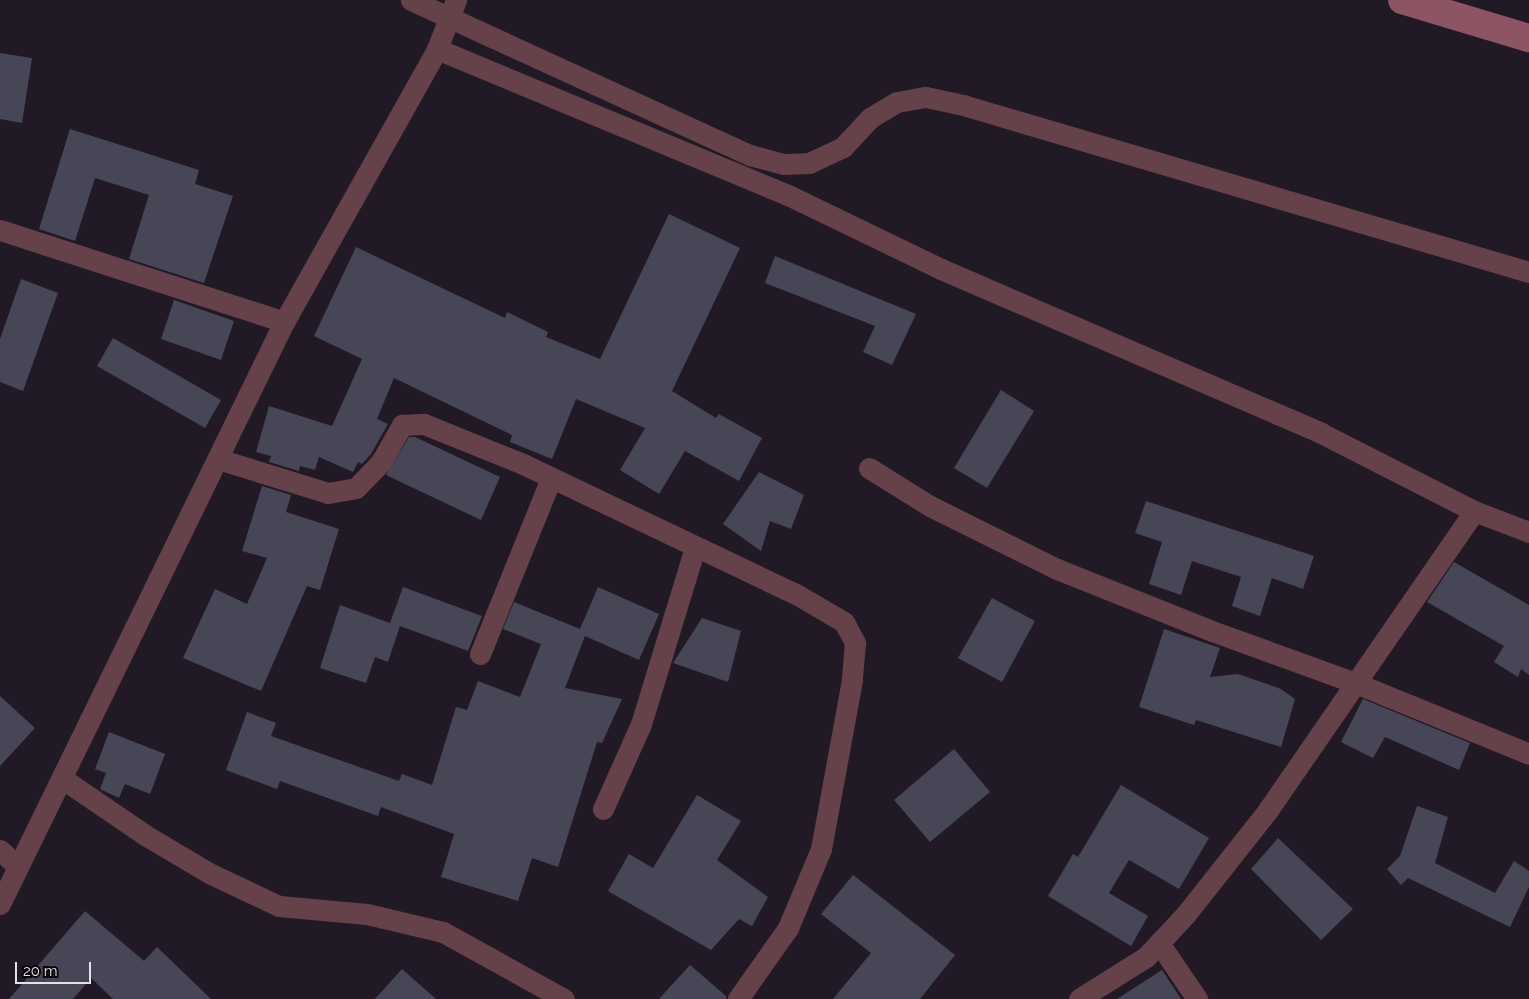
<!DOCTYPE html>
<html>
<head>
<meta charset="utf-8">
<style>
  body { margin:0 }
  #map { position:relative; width:1529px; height:999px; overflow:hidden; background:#221926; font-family:Raleway,sans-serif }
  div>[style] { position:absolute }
  .building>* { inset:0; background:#474656 }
  .street>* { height:21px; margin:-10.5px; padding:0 10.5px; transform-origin:10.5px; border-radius:10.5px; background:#65414a }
  .secondary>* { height:28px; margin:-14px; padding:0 14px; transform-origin:14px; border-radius:14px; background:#8d5563 }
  span { translate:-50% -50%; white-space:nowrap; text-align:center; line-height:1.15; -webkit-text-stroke:5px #09060b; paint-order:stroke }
  .scale { position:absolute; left:15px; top:962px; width:76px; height:22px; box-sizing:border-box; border:2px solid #e7e0e9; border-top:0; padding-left:6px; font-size:15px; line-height:18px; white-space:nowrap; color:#e7e0e9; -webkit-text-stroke:4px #09060b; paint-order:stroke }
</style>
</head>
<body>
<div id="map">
  <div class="building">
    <div style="clip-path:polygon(0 53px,32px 58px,22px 123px,0 119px)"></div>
    <div style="clip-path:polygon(70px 129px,199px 170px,195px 184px,233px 196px,204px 283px,129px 259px,149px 195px,95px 178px,75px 241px,39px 229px)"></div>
    <div style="clip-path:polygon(669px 214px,740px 248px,672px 391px,716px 418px,719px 414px,762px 438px,739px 481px,685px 451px,659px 494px,620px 470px,645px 428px,576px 399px,552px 459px,510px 442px,512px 435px,394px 378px,377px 419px,388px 424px,371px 454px,362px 464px,358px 462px,353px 472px,319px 457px,315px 470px,300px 466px,299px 471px,269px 462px,271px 456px,256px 452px,269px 406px,332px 426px,362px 359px,314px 336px,356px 247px,505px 318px,507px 312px,548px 332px,546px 337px,600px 359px)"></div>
    <div style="clip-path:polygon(775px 256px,916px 314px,892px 365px,863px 352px,875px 326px,765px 283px)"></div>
    <div style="clip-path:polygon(21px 279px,58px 293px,23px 391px,0 382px,0 339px)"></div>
    <div style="clip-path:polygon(174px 300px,234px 321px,221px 360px,161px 339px)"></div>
    <div style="clip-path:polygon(113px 338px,221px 400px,205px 428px,97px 366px)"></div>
    <div style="clip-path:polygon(1001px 390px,1034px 411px,987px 488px,954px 468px)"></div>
    <div style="clip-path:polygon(409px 437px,415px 437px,500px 477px,481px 520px,386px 475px)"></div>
    <div style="clip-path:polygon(759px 472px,804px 495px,791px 529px,770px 521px,761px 551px,723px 524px)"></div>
    <div style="clip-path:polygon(262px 486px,291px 495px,286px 512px,339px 529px,320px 590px,307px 586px,261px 691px,183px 658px,215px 589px,247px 604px,267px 558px,242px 551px)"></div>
    <div style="clip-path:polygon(1146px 501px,1314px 556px,1303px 589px,1272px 578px,1260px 616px,1232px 606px,1241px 577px,1192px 561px,1181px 595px,1149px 584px,1162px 542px,1135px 533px)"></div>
    <div style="clip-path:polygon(1454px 562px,1529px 605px,1529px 675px,1521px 669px,1518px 677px,1494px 662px,1504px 646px,1427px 602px)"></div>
    <div style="clip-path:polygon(403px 587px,482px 616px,468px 651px,400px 626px,388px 662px,375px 657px,366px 683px,320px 668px,340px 605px,390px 623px)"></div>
    <div style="clip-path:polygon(598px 587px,659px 614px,639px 660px,585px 636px,565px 688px,622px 699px,602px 743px,597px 742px,558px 867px,532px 858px,518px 901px,441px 877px,454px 834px,381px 807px,378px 816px,280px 781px,277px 789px,226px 770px,247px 712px,276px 723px,271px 736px,399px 781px,402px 774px,432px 785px,456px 707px,467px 710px,478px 681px,520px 697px,541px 644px,503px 629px,514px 602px,580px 629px)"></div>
    <div style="clip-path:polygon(992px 598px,1035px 621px,1002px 682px,958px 658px)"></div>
    <div style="clip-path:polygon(702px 618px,741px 631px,728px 682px,673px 663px)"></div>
    <div style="clip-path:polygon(1164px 629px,1220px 648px,1210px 677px,1238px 674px,1281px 689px,1295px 699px,1281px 747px,1196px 720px,1194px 725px,1139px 707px)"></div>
    <div style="clip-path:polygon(0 696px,35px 728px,0 766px)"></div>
    <div style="clip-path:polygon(1363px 699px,1470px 743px,1459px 770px,1385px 737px,1373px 758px,1341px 742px)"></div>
    <div style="clip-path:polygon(109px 732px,165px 754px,150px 794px,125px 784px,119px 798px,100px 789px,106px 773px,95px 769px)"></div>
    <div style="clip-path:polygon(954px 749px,990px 792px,930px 842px,894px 800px)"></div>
    <div style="clip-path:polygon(1121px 785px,1209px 838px,1179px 889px,1129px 860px,1109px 893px,1148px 916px,1131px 946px,1048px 896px,1073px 854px,1078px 857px)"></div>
    <div style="clip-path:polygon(697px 795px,741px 821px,717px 860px,768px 897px,752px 926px,739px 919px,711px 950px,608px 891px,629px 854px,653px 868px)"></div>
    <div style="clip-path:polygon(1417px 806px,1448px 817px,1435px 863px,1495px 893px,1514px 861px,1529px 871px,1529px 887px,1510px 927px,1408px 878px,1401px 885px,1387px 869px,1400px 856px)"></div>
    <div style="clip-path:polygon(1278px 838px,1353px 909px,1321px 940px,1251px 869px)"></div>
    <div style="clip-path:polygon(853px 875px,955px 955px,920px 999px,833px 999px,871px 953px,821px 914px)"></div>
    <div style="clip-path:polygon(85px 911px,144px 961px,157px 947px,211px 999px,113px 999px,91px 978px,73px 999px,9px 999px)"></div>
    <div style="clip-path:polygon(690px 965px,726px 996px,726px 999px,659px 999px)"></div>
    <div style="clip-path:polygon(402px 969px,436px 999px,375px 999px)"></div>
    <div style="clip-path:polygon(1162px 970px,1181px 999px,1117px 999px)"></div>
  </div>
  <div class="street">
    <div style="left:411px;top:0;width:373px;rotate:24.6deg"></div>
    <div style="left:750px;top:155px;width:35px;rotate:15deg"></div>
    <div style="left:784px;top:164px;width:25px;rotate:-2deg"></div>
    <div style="left:809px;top:163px;width:38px;rotate:-25deg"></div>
    <div style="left:843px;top:147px;width:40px;rotate:-47deg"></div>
    <div style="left:870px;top:118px;width:31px;rotate:-31deg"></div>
    <div style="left:897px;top:102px;width:29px;rotate:-10deg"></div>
    <div style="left:926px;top:97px;width:38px;rotate:12deg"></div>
    <div style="left:963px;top:105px;width:590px;rotate:16.44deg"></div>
    <div style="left:437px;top:49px;width:380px;rotate:22.6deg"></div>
    <div style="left:788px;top:195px;width:170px;rotate:25.8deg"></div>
    <div style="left:941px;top:269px;width:414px;rotate:23.3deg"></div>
    <div style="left:1321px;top:433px;width:172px;rotate:27deg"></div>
    <div style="left:1474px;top:511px;width:59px;rotate:20.9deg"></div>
    <div style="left:0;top:230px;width:299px;rotate:17.9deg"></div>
    <div style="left:218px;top:459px;width:115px;rotate:17.2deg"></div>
    <div style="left:328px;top:493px;width:28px;rotate:-10deg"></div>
    <div style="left:356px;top:488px;width:36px;rotate:-46deg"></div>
    <div style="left:381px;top:462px;width:43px;rotate:-60.4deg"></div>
    <div style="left:402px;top:425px;width:22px;rotate:-3deg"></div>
    <div style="left:424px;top:424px;width:107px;rotate:22deg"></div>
    <div style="left:523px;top:464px;width:302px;rotate:25.5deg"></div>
    <div style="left:796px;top:594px;width:56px;rotate:30.3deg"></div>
    <div style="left:844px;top:622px;width:24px;rotate:62deg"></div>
    <div style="left:855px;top:643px;width:37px;rotate:95deg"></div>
    <div style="left:852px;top:680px;width:172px;rotate:100.4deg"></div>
    <div style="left:821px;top:849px;width:86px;rotate:112.7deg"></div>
    <div style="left:788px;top:928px;width:87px;rotate:125.2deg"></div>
    <div style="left:869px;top:468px;width:72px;rotate:31.9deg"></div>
    <div style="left:930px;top:506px;width:142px;rotate:26.4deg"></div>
    <div style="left:1057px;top:569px;width:167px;rotate:21.8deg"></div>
    <div style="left:1212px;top:631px;width:150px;rotate:19.9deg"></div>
    <div style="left:1353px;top:682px;width:190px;rotate:22.2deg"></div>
    <div style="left:480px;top:654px;width:190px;rotate:-68deg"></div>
    <div style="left:63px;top:779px;width:99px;rotate:34.3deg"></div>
    <div style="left:145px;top:835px;width:77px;rotate:30.6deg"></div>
    <div style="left:211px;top:874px;width:75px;rotate:25.2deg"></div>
    <div style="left:279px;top:906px;width:88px;rotate:5.2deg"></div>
    <div style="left:367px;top:914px;width:78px;rotate:13.3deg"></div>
    <div style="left:443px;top:932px;width:138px;rotate:29deg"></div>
    <div style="left:603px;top:809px;width:93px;rotate:-65.9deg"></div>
    <div style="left:641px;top:724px;width:185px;rotate:-73deg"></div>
    <div style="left:0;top:850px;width:23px;rotate:43deg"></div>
    <div style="left:0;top:904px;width:648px;rotate:-63.99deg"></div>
    <div style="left:284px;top:322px;width:313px;rotate:-60.7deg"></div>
    <div style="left:437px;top:49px;width:53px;rotate:-68.8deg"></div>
    <div style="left:1159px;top:943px;width:68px;rotate:55.8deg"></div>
    <div style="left:1079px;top:999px;width:79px;rotate:-32.1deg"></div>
    <div style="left:1146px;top:957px;width:59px;rotate:-47.1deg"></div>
    <div style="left:1186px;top:914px;width:132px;rotate:-51.7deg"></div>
    <div style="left:1268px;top:810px;width:363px;rotate:-55.4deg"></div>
  </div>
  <div class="secondary">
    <div style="left:1402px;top:0;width:133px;rotate:16.7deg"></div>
  </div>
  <div class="scale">20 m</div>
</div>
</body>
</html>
